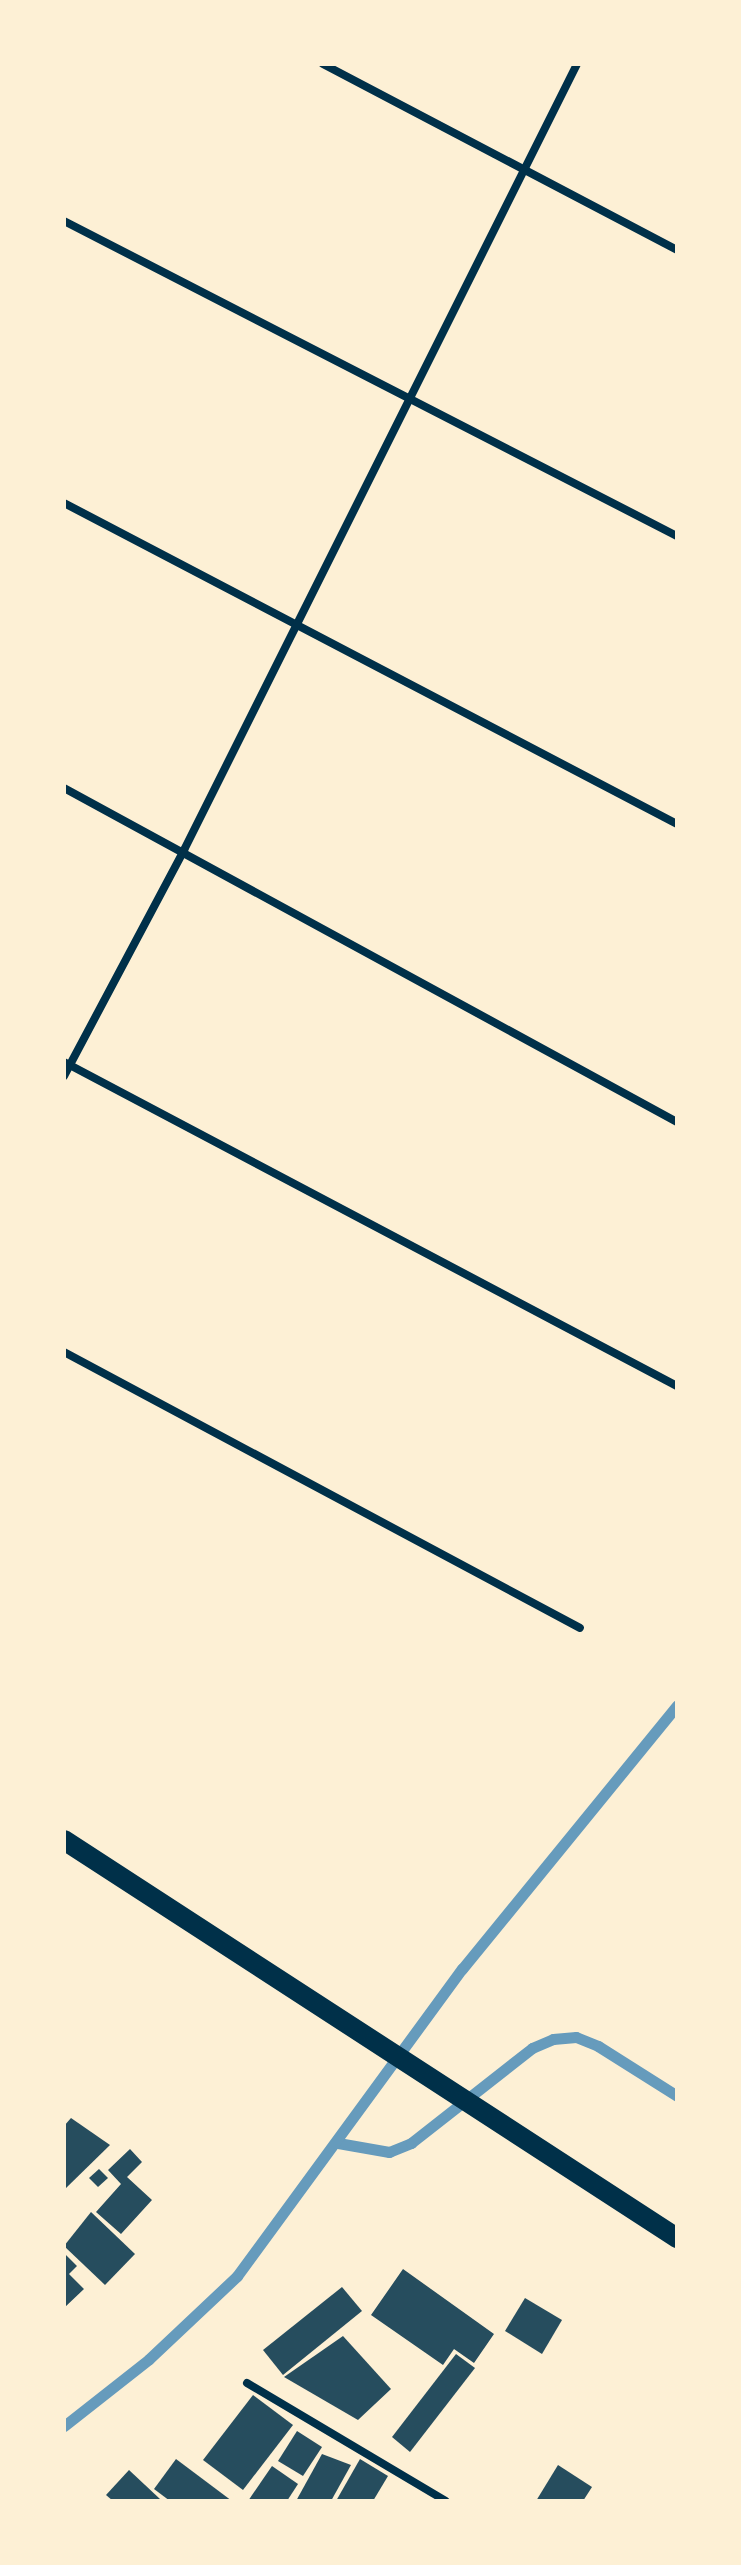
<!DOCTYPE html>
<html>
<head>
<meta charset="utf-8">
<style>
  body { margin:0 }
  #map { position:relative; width:741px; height:2565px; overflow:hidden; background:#fdf0d5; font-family:"Nunito Sans",sans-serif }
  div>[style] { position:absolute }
  .stream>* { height:11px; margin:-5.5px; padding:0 5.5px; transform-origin:5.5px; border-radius:5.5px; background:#669bbc }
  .building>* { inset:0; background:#264d5e }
  .minor>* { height:8px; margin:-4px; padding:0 4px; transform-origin:4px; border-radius:4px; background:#003049 }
  .primary>* { height:20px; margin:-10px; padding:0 10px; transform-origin:10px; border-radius:10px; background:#003049 }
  span { translate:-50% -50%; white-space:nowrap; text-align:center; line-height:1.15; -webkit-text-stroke:8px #fdf0d5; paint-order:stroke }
  .frame { position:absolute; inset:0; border:66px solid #fdf0d5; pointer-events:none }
</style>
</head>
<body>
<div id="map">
  <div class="stream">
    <div style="left:338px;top:2143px;width:52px;rotate:10deg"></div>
    <div style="left:389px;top:2152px;width:24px;rotate:-22deg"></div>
    <div style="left:411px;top:2143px;width:154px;rotate:-38.1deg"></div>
    <div style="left:532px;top:2048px;width:23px;rotate:-23deg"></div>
    <div style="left:553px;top:2039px;width:23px;rotate:-5deg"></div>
    <div style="left:576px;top:2037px;width:24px;rotate:22deg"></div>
    <div style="left:598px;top:2046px;width:93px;rotate:32.3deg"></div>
    <div style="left:64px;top:2426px;width:108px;rotate:-38.2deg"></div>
    <div style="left:149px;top:2359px;width:121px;rotate:-43.3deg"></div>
    <div style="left:237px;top:2276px;width:381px;rotate:-53.8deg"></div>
    <div style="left:462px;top:1969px;width:340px;rotate:-50.8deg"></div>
  </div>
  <div class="building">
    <div style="clip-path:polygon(71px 2118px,110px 2145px,64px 2190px,64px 2126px)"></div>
    <div style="clip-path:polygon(130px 2149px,142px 2162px,127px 2177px,152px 2200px,121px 2234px,96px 2212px,121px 2184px,108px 2170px)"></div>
    <div style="clip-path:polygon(99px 2169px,108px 2178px,98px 2187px,89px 2178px)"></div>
    <div style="clip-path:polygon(91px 2212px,135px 2254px,105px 2285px,64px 2246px)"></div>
    <div style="clip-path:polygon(64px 2253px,77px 2266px,69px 2274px,84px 2289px,64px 2308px)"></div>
    <div style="clip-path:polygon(403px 2269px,494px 2334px,474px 2363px,454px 2349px,443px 2365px,371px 2315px)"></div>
    <div style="clip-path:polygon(342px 2287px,362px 2311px,283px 2375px,263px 2350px)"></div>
    <div style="clip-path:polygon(525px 2298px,562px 2320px,542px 2354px,505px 2331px)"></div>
    <div style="clip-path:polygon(343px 2336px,391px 2389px,358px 2420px,284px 2377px)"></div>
    <div style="clip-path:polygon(456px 2354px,475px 2368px,410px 2452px,392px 2437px)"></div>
    <div style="clip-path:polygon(253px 2395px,293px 2425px,243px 2490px,203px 2460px)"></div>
    <div style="clip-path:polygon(297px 2431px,322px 2447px,303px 2476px,278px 2461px)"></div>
    <div style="clip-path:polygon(322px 2454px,351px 2465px,331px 2501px,296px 2501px)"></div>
    <div style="clip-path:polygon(176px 2459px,232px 2501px,170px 2501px,154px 2489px)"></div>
    <div style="clip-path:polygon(360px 2459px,388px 2476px,373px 2501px,336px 2501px)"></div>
    <div style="clip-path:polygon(558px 2465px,592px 2487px,583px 2501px,536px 2501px)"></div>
    <div style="clip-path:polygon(272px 2466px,298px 2484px,287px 2501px,248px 2501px)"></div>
    <div style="clip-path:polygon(129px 2470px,160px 2499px,159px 2501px,113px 2501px,106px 2495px)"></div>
  </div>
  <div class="minor">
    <div style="left:323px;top:64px;width:400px;rotate:27.7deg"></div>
    <div style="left:64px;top:221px;width:689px;rotate:27.2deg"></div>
    <div style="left:64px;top:503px;width:692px;rotate:27.64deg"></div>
    <div style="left:64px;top:788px;width:698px;rotate:28.58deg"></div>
    <div style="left:64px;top:1062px;width:693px;rotate:27.86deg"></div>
    <div style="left:64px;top:1076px;width:256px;rotate:-62deg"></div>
    <div style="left:184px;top:850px;width:879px;rotate:-63.43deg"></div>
    <div style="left:64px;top:1352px;width:585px;rotate:28.14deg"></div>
    <div style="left:247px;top:2383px;width:231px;rotate:30.7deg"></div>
  </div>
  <div class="primary">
    <div style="left:64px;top:1840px;width:731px;rotate:32.99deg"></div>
  </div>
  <div class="frame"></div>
</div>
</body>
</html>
